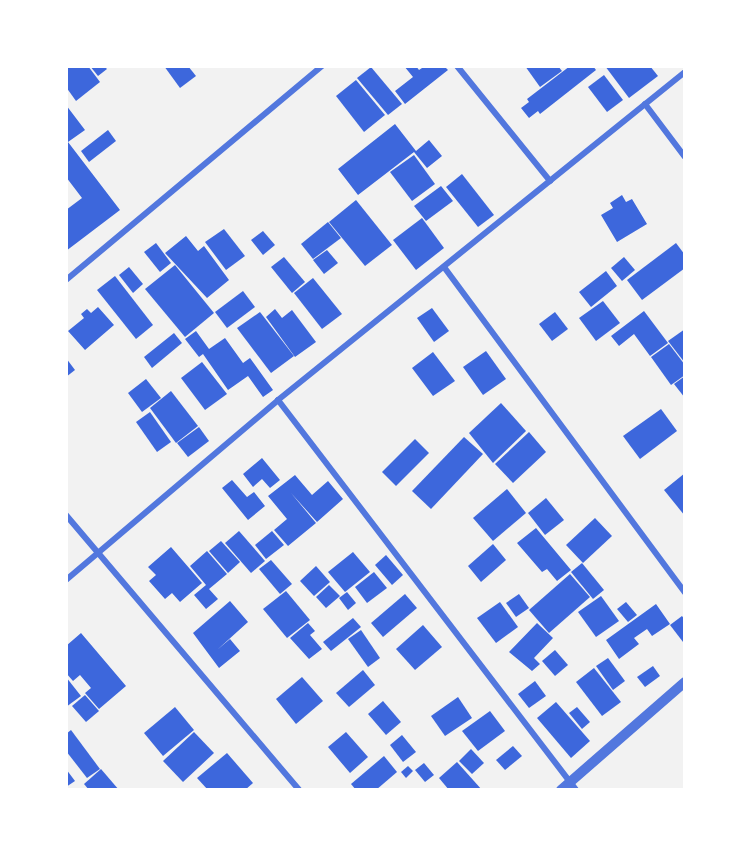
<!DOCTYPE html>
<html>
<head>
<meta charset="utf-8">
<style>
  body { margin:0 }
  #map { position:relative; width:751px; height:856px; overflow:hidden; background:#f2f2f2; font-family:"Work Sans",sans-serif }
  div>[style] { position:absolute }
  .building>* { inset:0; background:#3d67dc }
  .minor>* { height:6px; margin:-3px; padding:0 3px; transform-origin:3px; border-radius:3px; background:#5277de }
  .tertiary>* { height:10px; margin:-5px; padding:0 5px; transform-origin:5px; border-radius:5px; background:#5277de }
  span { translate:-50% -50%; white-space:nowrap; text-align:center; line-height:1.15; -webkit-text-stroke:6px #fff; paint-order:stroke }
  .frame { position:absolute; inset:0; border:68px solid #fff; pointer-events:none }
</style>
</head>
<body>
<div id="map">
  <div class="building">
    <div style="clip-path:polygon(66px 66px,88px 66px,100px 82px,76px 101px,66px 87px)"></div>
    <div style="clip-path:polygon(90px 66px,104px 66px,107px 69px,98px 76px)"></div>
    <div style="clip-path:polygon(164px 66px,188px 66px,196px 76px,180px 88px)"></div>
    <div style="clip-path:polygon(404px 66px,416px 66px,419px 70px,425px 66px,444px 66px,448px 70px,405px 104px,395px 91px,413px 77px)"></div>
    <div style="clip-path:polygon(525px 66px,558px 66px,562px 71px,540px 87px)"></div>
    <div style="clip-path:polygon(570px 66px,593px 66px,596px 70px,540px 114px,538px 111px,529px 118px,521px 108px,529px 102px,527px 99px)"></div>
    <div style="clip-path:polygon(605px 66px,650px 66px,658px 76px,629px 98px)"></div>
    <div style="clip-path:polygon(371px 67px,402px 104px,388px 115px,357px 78px)"></div>
    <div style="clip-path:polygon(604px 75px,623px 100px,607px 112px,588px 87px)"></div>
    <div style="clip-path:polygon(356px 80px,385px 115px,364px 132px,336px 96px)"></div>
    <div style="clip-path:polygon(66px 105px,85px 130px,68px 142px,120px 210px,66px 251px,66px 210px,82px 198px,66px 177px)"></div>
    <div style="clip-path:polygon(395px 124px,416px 151px,429px 140px,442px 156px,427px 168px,414px 152px,358px 195px,338px 169px)"></div>
    <div style="clip-path:polygon(108px 130px,116px 141px,89px 162px,81px 151px)"></div>
    <div style="clip-path:polygon(414px 155px,435px 184px,412px 201px,390px 172px)"></div>
    <div style="clip-path:polygon(462px 174px,494px 215px,478px 227px,446px 187px)"></div>
    <div style="clip-path:polygon(441px 186px,453px 201px,426px 221px,414px 206px)"></div>
    <div style="clip-path:polygon(622px 195px,626px 202px,632px 199px,647px 224px,617px 242px,601px 215px,613px 208px,610px 203px)"></div>
    <div style="clip-path:polygon(356px 200px,392px 245px,365px 266px,329px 222px)"></div>
    <div style="clip-path:polygon(422px 218px,444px 248px,416px 270px,393px 240px)"></div>
    <div style="clip-path:polygon(328px 222px,341px 238px,313px 259px,301px 244px)"></div>
    <div style="clip-path:polygon(224px 229px,245px 256px,226px 270px,205px 242px)"></div>
    <div style="clip-path:polygon(263px 231px,275px 245px,263px 255px,251px 240px)"></div>
    <div style="clip-path:polygon(186px 236px,198px 251px,204px 246px,229px 280px,207px 298px,165px 253px)"></div>
    <div style="clip-path:polygon(156px 243px,171px 263px,160px 272px,144px 252px)"></div>
    <div style="clip-path:polygon(676px 243px,685px 255px,685px 268px,642px 300px,627px 280px)"></div>
    <div style="clip-path:polygon(327px 250px,338px 263px,324px 274px,313px 260px)"></div>
    <div style="clip-path:polygon(284px 257px,305px 282px,292px 293px,271px 267px)"></div>
    <div style="clip-path:polygon(624px 257px,635px 270px,622px 281px,611px 268px)"></div>
    <div style="clip-path:polygon(175px 265px,214px 313px,185px 337px,145px 289px)"></div>
    <div style="clip-path:polygon(129px 267px,143px 284px,133px 293px,119px 275px)"></div>
    <div style="clip-path:polygon(606px 271px,617px 286px,591px 307px,579px 292px)"></div>
    <div style="clip-path:polygon(115px 276px,153px 325px,136px 339px,97px 290px)"></div>
    <div style="clip-path:polygon(313px 278px,342px 314px,322px 329px,294px 293px)"></div>
    <div style="clip-path:polygon(243px 291px,255px 307px,227px 328px,215px 312px)"></div>
    <div style="clip-path:polygon(603px 301px,620px 323px,596px 341px,579px 318px)"></div>
    <div style="clip-path:polygon(98px 307px,114px 325px,85px 350px,68px 331px,84px 318px,81px 314px,87px 309px,91px 313px)"></div>
    <div style="clip-path:polygon(432px 308px,449px 331px,434px 342px,417px 318px)"></div>
    <div style="clip-path:polygon(275px 309px,282px 318px,292px 310px,316px 342px,295px 357px,266px 317px)"></div>
    <div style="clip-path:polygon(644px 311px,668px 343px,650px 356px,634px 334px,619px 346px,611px 336px)"></div>
    <div style="clip-path:polygon(260px 312px,294px 356px,271px 373px,237px 328px)"></div>
    <div style="clip-path:polygon(555px 312px,568px 329px,552px 341px,539px 324px)"></div>
    <div style="clip-path:polygon(685px 329px,685px 363px,668px 341px)"></div>
    <div style="clip-path:polygon(196px 331px,209px 349px,225px 338px,243px 363px,250px 358px,273px 390px,263px 397px,248px 376px,228px 390px,203px 354px,199px 357px,185px 339px)"></div>
    <div style="clip-path:polygon(174px 333px,182px 343px,152px 368px,144px 357px)"></div>
    <div style="clip-path:polygon(669px 344px,685px 365px,685px 375px,671px 385px,651px 357px)"></div>
    <div style="clip-path:polygon(486px 351px,506px 379px,483px 395px,463px 367px)"></div>
    <div style="clip-path:polygon(433px 352px,455px 381px,433px 396px,412px 368px)"></div>
    <div style="clip-path:polygon(66px 358px,75px 370px,66px 377px)"></div>
    <div style="clip-path:polygon(202px 362px,227px 394px,205px 410px,181px 378px)"></div>
    <div style="clip-path:polygon(685px 376px,685px 398px,674px 384px)"></div>
    <div style="clip-path:polygon(146px 379px,161px 398px,142px 412px,128px 393px)"></div>
    <div style="clip-path:polygon(171px 391px,198px 426px,176px 443px,150px 408px)"></div>
    <div style="clip-path:polygon(501px 403px,526px 431px,493px 463px,469px 433px)"></div>
    <div style="clip-path:polygon(661px 409px,677px 431px,640px 459px,623px 436px)"></div>
    <div style="clip-path:polygon(150px 412px,171px 442px,157px 452px,136px 422px)"></div>
    <div style="clip-path:polygon(199px 427px,209px 441px,188px 457px,177px 443px)"></div>
    <div style="clip-path:polygon(529px 432px,546px 452px,513px 483px,495px 464px)"></div>
    <div style="clip-path:polygon(464px 437px,483px 454px,431px 509px,412px 491px)"></div>
    <div style="clip-path:polygon(415px 439px,429px 453px,396px 486px,382px 472px)"></div>
    <div style="clip-path:polygon(262px 458px,280px 480px,270px 488px,262px 479px,253px 487px,243px 474px)"></div>
    <div style="clip-path:polygon(685px 473px,685px 516px,664px 490px)"></div>
    <div style="clip-path:polygon(295px 475px,312px 495px,328px 481px,343px 499px,317px 522px,291px 493px,316px 523px,288px 546px,274px 530px,287px 519px,268px 496px)"></div>
    <div style="clip-path:polygon(232px 480px,247px 497px,254px 492px,265px 506px,248px 520px,222px 488px)"></div>
    <div style="clip-path:polygon(507px 489px,526px 513px,493px 541px,473px 518px)"></div>
    <div style="clip-path:polygon(546px 498px,564px 520px,545px 535px,528px 513px)"></div>
    <div style="clip-path:polygon(595px 518px,612px 536px,583px 563px,566px 545px)"></div>
    <div style="clip-path:polygon(536px 528px,571px 570px,557px 581px,547px 569px,542px 572px,517px 543px)"></div>
    <div style="clip-path:polygon(239px 531px,265px 561px,251px 573px,225px 543px)"></div>
    <div style="clip-path:polygon(272px 531px,284px 545px,266px 559px,255px 545px)"></div>
    <div style="clip-path:polygon(221px 541px,240px 562px,228px 573px,209px 551px)"></div>
    <div style="clip-path:polygon(493px 544px,506px 560px,481px 582px,468px 566px)"></div>
    <div style="clip-path:polygon(171px 547px,202px 583px,180px 602px,172px 593px,165px 599px,149px 581px,156px 575px,148px 567px)"></div>
    <div style="clip-path:polygon(207px 551px,227px 574px,209px 589px,218px 599px,206px 609px,194px 595px,206px 585px,190px 566px)"></div>
    <div style="clip-path:polygon(353px 552px,370px 572px,345px 592px,328px 572px)"></div>
    <div style="clip-path:polygon(386px 555px,403px 575px,392px 585px,375px 565px)"></div>
    <div style="clip-path:polygon(271px 560px,292px 584px,280px 594px,259px 569px)"></div>
    <div style="clip-path:polygon(582px 563px,604px 590px,593px 599px,571px 572px)"></div>
    <div style="clip-path:polygon(316px 566px,330px 582px,314px 596px,300px 581px)"></div>
    <div style="clip-path:polygon(374px 572px,387px 588px,367px 603px,355px 587px)"></div>
    <div style="clip-path:polygon(570px 574px,590px 597px,549px 633px,529px 610px)"></div>
    <div style="clip-path:polygon(329px 585px,340px 596px,326px 608px,316px 597px)"></div>
    <div style="clip-path:polygon(286px 591px,310px 620px,287px 638px,263px 609px)"></div>
    <div style="clip-path:polygon(347px 592px,356px 603px,348px 610px,339px 598px)"></div>
    <div style="clip-path:polygon(405px 594px,417px 608px,383px 637px,371px 623px)"></div>
    <div style="clip-path:polygon(519px 594px,529px 608px,516px 617px,506px 603px)"></div>
    <div style="clip-path:polygon(601px 596px,619px 621px,596px 637px,578px 612px)"></div>
    <div style="clip-path:polygon(230px 601px,248px 622px,217px 650px,230px 639px,240px 651px,219px 668px,193px 633px)"></div>
    <div style="clip-path:polygon(500px 602px,518px 627px,496px 643px,477px 618px)"></div>
    <div style="clip-path:polygon(626px 602px,637px 615px,628px 622px,617px 609px)"></div>
    <div style="clip-path:polygon(656px 604px,670px 624px,652px 636px,647px 629px,634px 638px,639px 644px,619px 659px,606px 640px)"></div>
    <div style="clip-path:polygon(682px 616px,685px 620px,683px 642px,670px 625px)"></div>
    <div style="clip-path:polygon(353px 618px,361px 627px,331px 651px,323px 642px)"></div>
    <div style="clip-path:polygon(308px 623px,315px 631px,310px 635px,322px 649px,309px 659px,290px 638px)"></div>
    <div style="clip-path:polygon(537px 623px,553px 638px,534px 658px,540px 664px,532px 671px,509px 652px)"></div>
    <div style="clip-path:polygon(423px 625px,442px 647px,415px 670px,396px 649px)"></div>
    <div style="clip-path:polygon(361px 630px,380px 658px,368px 667px,348px 639px)"></div>
    <div style="clip-path:polygon(81px 633px,126px 686px,99px 709px,85px 693px,91px 688px,80px 675px,73px 681px,66px 673px,66px 646px)"></div>
    <div style="clip-path:polygon(555px 650px,568px 665px,555px 676px,542px 661px)"></div>
    <div style="clip-path:polygon(608px 658px,625px 681px,613px 690px,596px 666px)"></div>
    <div style="clip-path:polygon(653px 666px,660px 676px,645px 687px,637px 677px)"></div>
    <div style="clip-path:polygon(594px 668px,621px 702px,602px 716px,576px 682px)"></div>
    <div style="clip-path:polygon(363px 670px,375px 685px,349px 707px,336px 693px)"></div>
    <div style="clip-path:polygon(66px 677px,81px 696px,66px 707px)"></div>
    <div style="clip-path:polygon(302px 677px,323px 701px,296px 724px,276px 699px)"></div>
    <div style="clip-path:polygon(535px 681px,546px 696px,529px 708px,518px 694px)"></div>
    <div style="clip-path:polygon(85px 695px,99px 711px,86px 722px,72px 706px)"></div>
    <div style="clip-path:polygon(458px 697px,472px 718px,445px 736px,431px 716px)"></div>
    <div style="clip-path:polygon(383px 701px,401px 722px,386px 735px,368px 714px)"></div>
    <div style="clip-path:polygon(556px 702px,590px 741px,571px 758px,537px 718px)"></div>
    <div style="clip-path:polygon(175px 707px,194px 730px,163px 756px,144px 733px)"></div>
    <div style="clip-path:polygon(577px 707px,590px 722px,582px 729px,569px 713px)"></div>
    <div style="clip-path:polygon(490px 711px,505px 731px,478px 751px,462px 731px)"></div>
    <div style="clip-path:polygon(71px 730px,100px 769px,87px 778px,66px 751px,66px 734px)"></div>
    <div style="clip-path:polygon(194px 732px,214px 753px,183px 782px,163px 761px)"></div>
    <div style="clip-path:polygon(346px 732px,368px 757px,350px 773px,328px 747px)"></div>
    <div style="clip-path:polygon(402px 735px,416px 752px,403px 762px,390px 745px)"></div>
    <div style="clip-path:polygon(513px 746px,522px 756px,505px 770px,496px 760px)"></div>
    <div style="clip-path:polygon(471px 749px,484px 763px,472px 774px,459px 761px)"></div>
    <div style="clip-path:polygon(227px 753px,253px 783px,245px 790px,208px 790px,197px 778px)"></div>
    <div style="clip-path:polygon(384px 756px,397px 772px,376px 790px,356px 790px,351px 784px)"></div>
    <div style="clip-path:polygon(457px 762px,482px 790px,449px 790px,439px 778px)"></div>
    <div style="clip-path:polygon(424px 763px,434px 775px,425px 782px,415px 770px)"></div>
    <div style="clip-path:polygon(408px 766px,413px 771px,406px 778px,401px 772px)"></div>
    <div style="clip-path:polygon(66px 769px,75px 781px,66px 787px)"></div>
    <div style="clip-path:polygon(101px 769px,119px 790px,89px 790px,84px 784px)"></div>
  </div>
  <div class="minor">
    <div style="left:457px;top:66px;width:148px;rotate:51deg"></div>
    <div style="left:645px;top:104px;width:66px;rotate:53deg"></div>
    <div style="left:444px;top:267px;width:405px;rotate:53.5deg"></div>
    <div style="left:66px;top:280px;width:334px;rotate:-39.9deg"></div>
    <div style="left:278px;top:400px;width:491px;rotate:52.6deg"></div>
    <div style="left:66px;top:515px;width:360px;rotate:49.7deg"></div>
    <div style="left:66px;top:580px;width:278px;rotate:-40.3deg"></div>
    <div style="left:278px;top:400px;width:523px;rotate:-38.87deg"></div>
  </div>
  <div class="tertiary">
    <div style="left:561px;top:790px;width:164px;rotate:-41.1deg"></div>
  </div>
  <div class="frame"></div>
</div>
</body>
</html>
